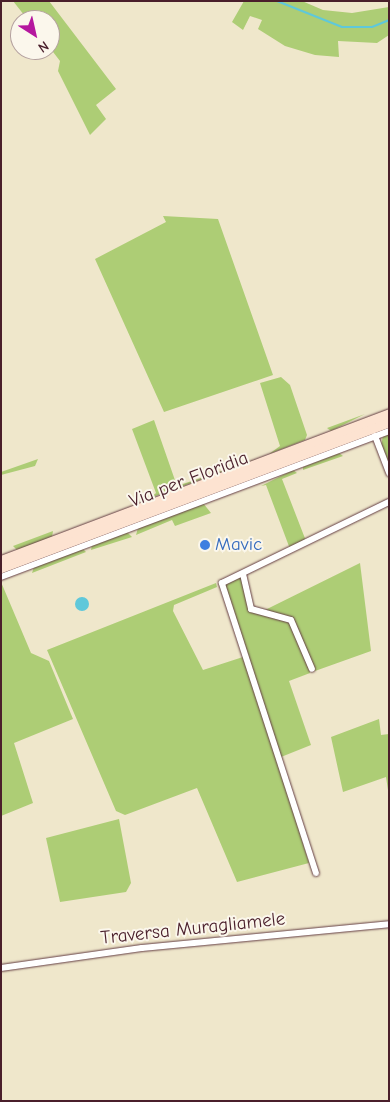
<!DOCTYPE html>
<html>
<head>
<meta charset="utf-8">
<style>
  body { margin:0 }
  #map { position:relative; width:390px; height:1102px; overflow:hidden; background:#efe7cb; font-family:"Comic Neue",sans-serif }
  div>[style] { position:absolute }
  .green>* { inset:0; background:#adcd75 }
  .water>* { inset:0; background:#5fc8da }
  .round { border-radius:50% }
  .stream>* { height:2px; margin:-1px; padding:0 1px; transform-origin:1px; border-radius:1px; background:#5fc8da }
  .roads { filter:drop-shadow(0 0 1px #633d43) drop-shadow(0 0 1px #633d43) }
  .street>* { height:6px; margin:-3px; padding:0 3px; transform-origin:3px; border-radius:3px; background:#fff }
  .secondary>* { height:9px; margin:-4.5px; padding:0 4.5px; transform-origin:4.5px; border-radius:4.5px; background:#fde3d1 }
  .dots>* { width:14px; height:14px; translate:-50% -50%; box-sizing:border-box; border:2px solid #fbf7ec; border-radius:50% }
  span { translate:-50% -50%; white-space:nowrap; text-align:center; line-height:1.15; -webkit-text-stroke:4px #fbf7ec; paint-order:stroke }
  .street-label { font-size:19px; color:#4a1f2b }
  .shop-label { font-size:19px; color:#366cbe }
  .left { translate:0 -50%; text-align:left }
  .frame { position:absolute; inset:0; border:2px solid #4a1f2b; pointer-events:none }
  .north { position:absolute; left:10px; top:10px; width:50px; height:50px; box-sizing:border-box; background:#fbf7ec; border:1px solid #b4a19f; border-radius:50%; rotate:145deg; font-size:14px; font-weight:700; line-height:20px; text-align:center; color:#4a1f2b }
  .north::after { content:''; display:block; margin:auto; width:18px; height:22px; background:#b5179e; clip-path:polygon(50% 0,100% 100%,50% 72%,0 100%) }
</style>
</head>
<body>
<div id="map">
  <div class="green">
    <div style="clip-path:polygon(13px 1px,49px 1px,116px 89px,96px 105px,106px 119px,90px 135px,58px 71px,60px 61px,50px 48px,50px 20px,28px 20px)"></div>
    <div style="clip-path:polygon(244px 1px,302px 1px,323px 10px,352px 13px,389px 7px,389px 35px,377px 43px,338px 41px,339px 57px,315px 55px,285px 46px,258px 29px,262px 20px,250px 16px,243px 30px,232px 22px)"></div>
    <div style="clip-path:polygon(163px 216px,218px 219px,273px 375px,164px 412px,95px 259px,166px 222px)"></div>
    <div style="clip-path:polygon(281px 377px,290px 385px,307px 435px,305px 440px,269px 454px,280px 446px,260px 383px)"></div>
    <div style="clip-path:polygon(365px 414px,331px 431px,327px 428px)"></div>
    <div style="clip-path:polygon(154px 420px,177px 486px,260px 458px,150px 498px,156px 493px,132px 429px)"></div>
    <div style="clip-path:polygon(389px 433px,389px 467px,381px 447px,383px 435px)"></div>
    <div style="clip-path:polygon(339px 453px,343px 456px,303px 470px,303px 467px)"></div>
    <div style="clip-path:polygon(38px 459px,35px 466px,1px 475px,1px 472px)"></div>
    <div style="clip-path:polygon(293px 470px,297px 473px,282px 479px,306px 541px,290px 549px,266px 485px,261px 486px)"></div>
    <div style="clip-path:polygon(203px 503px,211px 513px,175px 526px,172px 520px,136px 535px,138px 528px)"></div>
    <div style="clip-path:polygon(53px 531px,52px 537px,17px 550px,13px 546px)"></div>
    <div style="clip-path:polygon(127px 532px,132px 537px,91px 550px,92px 545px)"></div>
    <div style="clip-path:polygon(83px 549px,86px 552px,32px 573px,34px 567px)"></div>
    <div style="clip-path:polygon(360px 563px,371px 651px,315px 671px,294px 619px,265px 610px)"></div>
    <div style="clip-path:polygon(242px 576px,248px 605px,287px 619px,294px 626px,310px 673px,289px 681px,311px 745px,281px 757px,223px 584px)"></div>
    <div style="clip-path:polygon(1px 582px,31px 653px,49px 661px,73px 719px,14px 743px,33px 803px,1px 816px)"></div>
    <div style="clip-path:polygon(216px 583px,217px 587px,174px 605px,173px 611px,203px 670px,246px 656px,309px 863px,237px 882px,197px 788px,125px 815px,116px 811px,47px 650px)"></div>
    <div style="clip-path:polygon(379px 719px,381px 735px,389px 734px,389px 797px,386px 777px,343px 792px,331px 737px)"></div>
    <div style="clip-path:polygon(119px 819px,131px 883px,126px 892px,60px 902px,46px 838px)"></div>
  </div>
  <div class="water">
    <div class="round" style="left:75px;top:597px;width:14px;height:14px"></div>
  </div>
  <div class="stream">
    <div style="left:277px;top:1px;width:70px;rotate:21.8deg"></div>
    <div style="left:342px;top:27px;width:30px"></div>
    <div style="left:372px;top:27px;width:18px;rotate:-22deg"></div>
  </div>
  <div class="roads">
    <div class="street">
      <div style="left:375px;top:436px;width:40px;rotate:69deg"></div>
      <div style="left:243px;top:574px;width:36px;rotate:77deg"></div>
      <div style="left:251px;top:609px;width:41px;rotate:15.4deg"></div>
      <div style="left:291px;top:620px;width:53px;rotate:66.8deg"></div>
      <div style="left:1px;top:577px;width:415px;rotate:-20.6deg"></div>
      <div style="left:316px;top:873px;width:305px;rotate:-108deg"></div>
      <div style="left:222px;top:583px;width:186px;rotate:-25.9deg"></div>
      <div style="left:1px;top:968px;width:142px;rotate:-8.1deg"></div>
      <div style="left:142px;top:948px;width:248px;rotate:-5.5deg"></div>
    </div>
    <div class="secondary">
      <div style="left:1px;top:560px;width:415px;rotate:-20.7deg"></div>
      <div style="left:1px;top:568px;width:415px;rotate:-20.6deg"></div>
    </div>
  </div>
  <div class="dots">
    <div style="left:205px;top:545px;background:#3f7fe0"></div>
  </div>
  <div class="street-label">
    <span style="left:189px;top:480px;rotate:-21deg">Via per Floridia</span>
    <span style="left:193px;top:929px;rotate:-6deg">Traversa Muragliamele</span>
  </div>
  <div class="shop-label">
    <span class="left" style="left:215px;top:545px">Mavic</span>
  </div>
  <div class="frame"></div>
  <div class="north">N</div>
</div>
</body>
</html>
